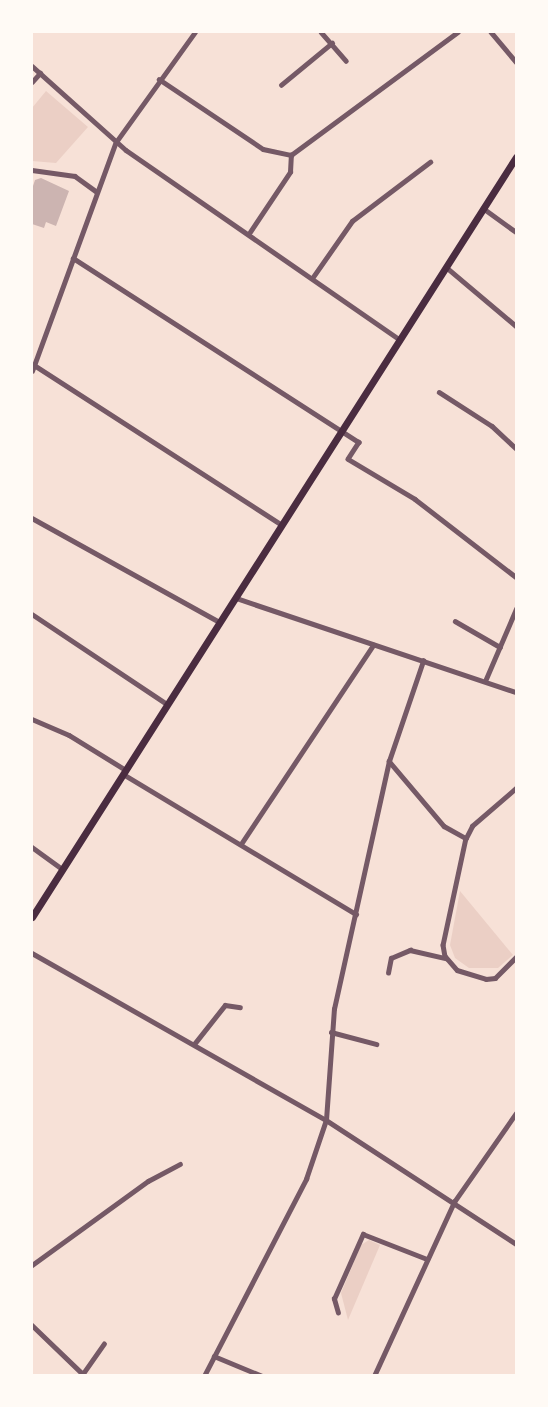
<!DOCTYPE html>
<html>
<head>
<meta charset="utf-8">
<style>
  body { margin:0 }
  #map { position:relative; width:548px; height:1407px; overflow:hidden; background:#f7e1d7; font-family:Poppins,sans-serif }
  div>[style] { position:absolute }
  .green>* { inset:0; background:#ebcfc5 }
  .building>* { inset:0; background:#ccb4b1 }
  .minor>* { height:4.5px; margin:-2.25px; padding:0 2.25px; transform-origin:2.25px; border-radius:2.25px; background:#755966 }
  .primary>* { height:7px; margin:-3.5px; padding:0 3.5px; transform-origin:3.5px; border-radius:3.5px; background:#4a2c40 }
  span { translate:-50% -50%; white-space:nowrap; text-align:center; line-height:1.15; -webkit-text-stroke:5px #fffaf5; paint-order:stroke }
  .frame { position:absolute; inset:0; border:33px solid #fffaf5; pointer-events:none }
</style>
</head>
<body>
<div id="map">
  <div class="green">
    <div style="clip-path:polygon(46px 91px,88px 127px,56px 163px,32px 161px,32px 108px)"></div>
    <div style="clip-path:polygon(460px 891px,513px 955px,498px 968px,469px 968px,455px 958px,450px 945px)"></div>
    <div style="clip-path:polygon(369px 1240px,380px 1245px,348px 1320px,341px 1293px,361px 1245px)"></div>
  </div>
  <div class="building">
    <div style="clip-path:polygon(41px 178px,69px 191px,56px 226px,46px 222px,44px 228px,32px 224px,32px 189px,35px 180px)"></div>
  </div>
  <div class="minor">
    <div style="left:321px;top:32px;width:38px;rotate:49deg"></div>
    <div style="left:491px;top:32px;width:39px;rotate:50deg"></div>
    <div style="left:32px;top:66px;width:126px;rotate:41.8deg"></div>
    <div style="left:126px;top:150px;width:332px;rotate:34.7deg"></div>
    <div style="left:159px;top:79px;width:125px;rotate:33.9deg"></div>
    <div style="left:263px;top:149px;width:29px;rotate:12deg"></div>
    <div style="left:291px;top:155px;width:207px;rotate:-36.4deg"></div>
    <div style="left:32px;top:82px;width:12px;rotate:-48deg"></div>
    <div style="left:281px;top:85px;width:66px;rotate:-39.5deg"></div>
    <div style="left:32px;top:170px;width:43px;rotate:7.9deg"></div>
    <div style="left:75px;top:176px;width:27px;rotate:36deg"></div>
    <div style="left:483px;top:208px;width:41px;rotate:36deg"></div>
    <div style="left:250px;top:232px;width:72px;rotate:-56.3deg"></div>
    <div style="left:290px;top:172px;width:17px;rotate:-87deg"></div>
    <div style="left:73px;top:258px;width:340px;rotate:32.8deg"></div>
    <div style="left:359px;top:442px;width:20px;rotate:123deg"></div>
    <div style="left:348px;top:459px;width:78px;rotate:30.8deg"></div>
    <div style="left:415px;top:499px;width:128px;rotate:37.7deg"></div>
    <div style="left:446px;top:267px;width:92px;rotate:40.1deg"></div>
    <div style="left:313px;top:277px;width:68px;rotate:-55.1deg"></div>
    <div style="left:352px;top:221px;width:98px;rotate:-37.1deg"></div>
    <div style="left:34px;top:365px;width:295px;rotate:32.8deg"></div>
    <div style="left:32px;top:371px;width:244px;rotate:-69.9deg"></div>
    <div style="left:116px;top:142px;width:135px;rotate:-54.3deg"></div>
    <div style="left:439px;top:392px;width:63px;rotate:32.7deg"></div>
    <div style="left:492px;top:426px;width:33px;rotate:43deg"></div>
    <div style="left:32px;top:518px;width:215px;rotate:29deg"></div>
    <div style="left:236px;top:598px;width:295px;rotate:18.6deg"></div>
    <div style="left:32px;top:614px;width:162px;rotate:33.7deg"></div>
    <div style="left:455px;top:621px;width:52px;rotate:30deg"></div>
    <div style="left:486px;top:679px;width:76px;rotate:-66.8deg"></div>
    <div style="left:32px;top:719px;width:40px;rotate:23.4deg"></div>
    <div style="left:69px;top:735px;width:67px;rotate:31.6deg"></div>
    <div style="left:389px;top:761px;width:85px;rotate:49.8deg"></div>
    <div style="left:444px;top:826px;width:25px;rotate:29deg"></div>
    <div style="left:466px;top:838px;width:13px;rotate:-63deg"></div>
    <div style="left:472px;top:826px;width:58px;rotate:-40.8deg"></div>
    <div style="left:123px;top:774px;width:272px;rotate:31deg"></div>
    <div style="left:466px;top:838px;width:109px;rotate:102.1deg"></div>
    <div style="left:443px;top:945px;width:11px;rotate:80deg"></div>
    <div style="left:445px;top:956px;width:18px;rotate:49deg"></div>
    <div style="left:457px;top:970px;width:30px;rotate:17deg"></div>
    <div style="left:486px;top:979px;width:9px;rotate:-6deg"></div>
    <div style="left:495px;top:978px;width:30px;rotate:-45deg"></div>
    <div style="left:241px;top:844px;width:239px;rotate:-56.4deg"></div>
    <div style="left:32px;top:847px;width:37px;rotate:36deg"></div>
    <div style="left:32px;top:953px;width:338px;rotate:29.6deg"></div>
    <div style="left:326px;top:1120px;width:227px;rotate:33.1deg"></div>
    <div style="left:388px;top:973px;width:15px;rotate:-79deg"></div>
    <div style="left:391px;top:958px;width:21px;rotate:-23deg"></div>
    <div style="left:410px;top:950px;width:37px;rotate:13deg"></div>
    <div style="left:331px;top:1032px;width:47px;rotate:14.9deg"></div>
    <div style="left:195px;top:1043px;width:48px;rotate:-51.7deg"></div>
    <div style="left:225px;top:1005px;width:15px;rotate:8deg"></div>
    <div style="left:32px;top:1265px;width:143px;rotate:-35.9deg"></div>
    <div style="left:148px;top:1181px;width:36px;rotate:-28deg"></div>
    <div style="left:338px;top:1313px;width:15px;rotate:-106deg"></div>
    <div style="left:334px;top:1299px;width:71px;rotate:-66deg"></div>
    <div style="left:363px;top:1234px;width:69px;rotate:21.3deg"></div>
    <div style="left:32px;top:1325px;width:74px;rotate:43.9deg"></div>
    <div style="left:214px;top:1356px;width:52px;rotate:22.6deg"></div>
    <div style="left:82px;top:1375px;width:38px;rotate:-55deg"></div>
    <div style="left:204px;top:1376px;width:222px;rotate:-62.6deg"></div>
    <div style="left:306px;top:1179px;width:62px;rotate:-71.3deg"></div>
    <div style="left:326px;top:1120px;width:111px;rotate:-85.9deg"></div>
    <div style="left:334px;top:1009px;width:254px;rotate:-77.5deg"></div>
    <div style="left:389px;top:761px;width:106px;rotate:-71.2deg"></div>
    <div style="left:374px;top:1376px;width:192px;rotate:-65.3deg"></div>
    <div style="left:454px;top:1202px;width:108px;rotate:-55.1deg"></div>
  </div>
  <div class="primary">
    <div style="left:32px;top:917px;width:901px;rotate:-57.51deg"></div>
  </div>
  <div class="frame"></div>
</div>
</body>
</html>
